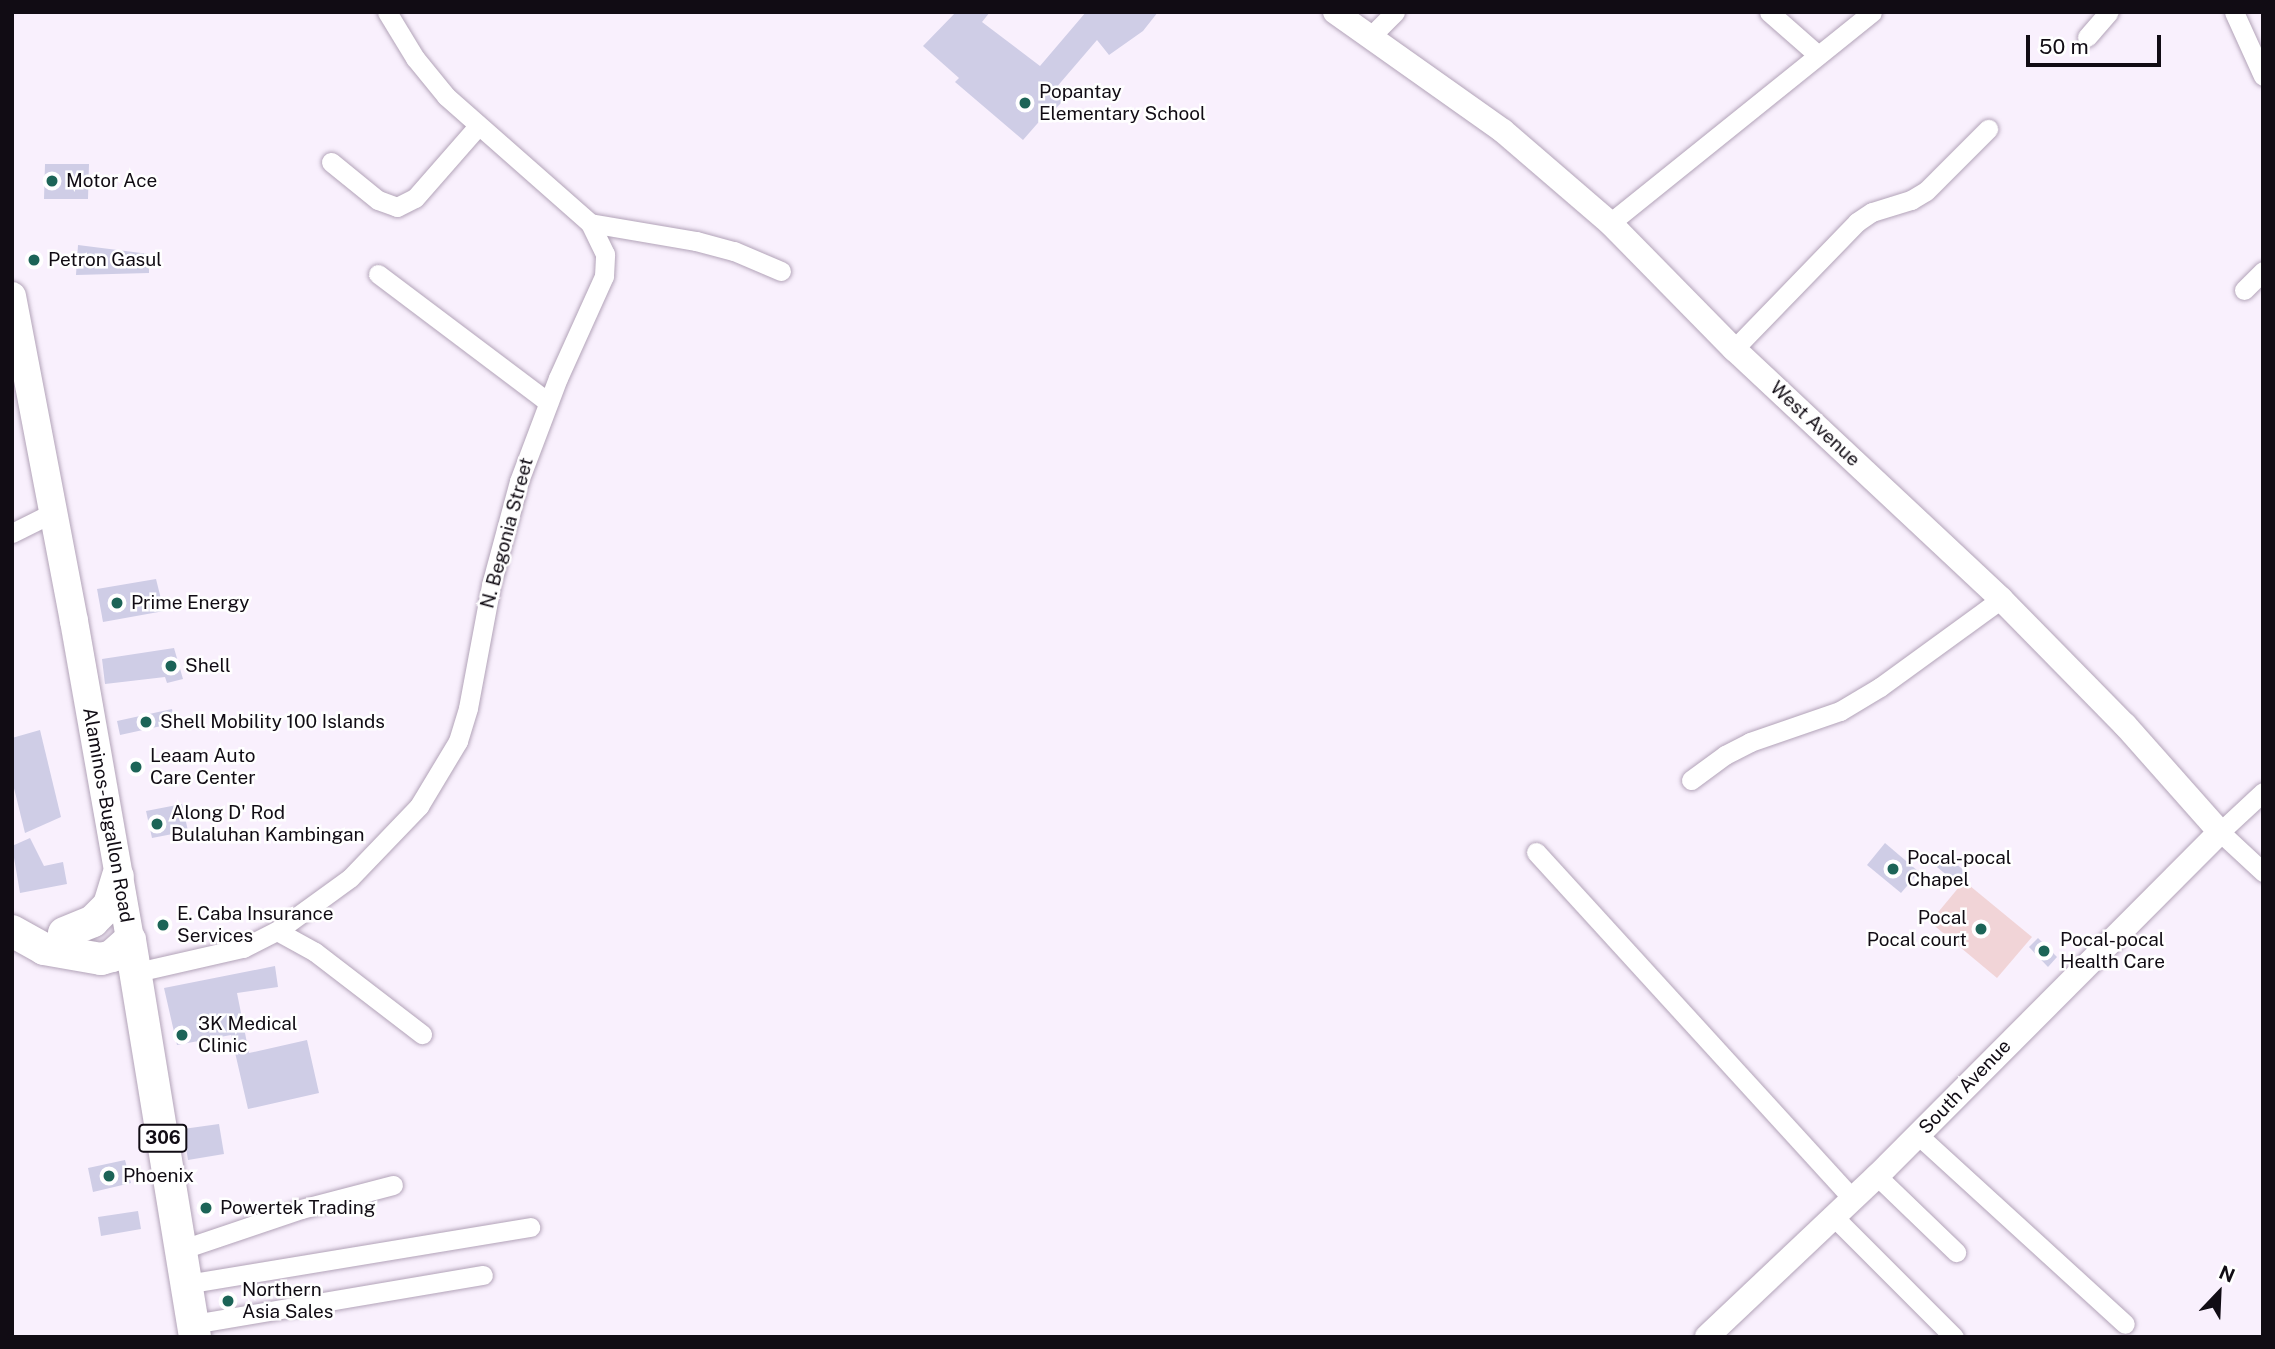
<!DOCTYPE html>
<html>
<head>
<meta charset="utf-8">
<style>
  body { margin:0 }
  #map { position:relative; width:2275px; height:1349px; overflow:hidden; background:#f9f0fd; font-family:"Public Sans",sans-serif }
  div>[style] { position:absolute }
  .green>* { inset:0; background:#f1d4d7 }
  .building>* { inset:0; background:#cfcde6 }
  .roads { filter:drop-shadow(0 0 2px #b2a3b8) drop-shadow(0 0 2px #b2a3b8) }
  .minor>* { height:19px; margin:-9.5px; padding:0 9.5px; transform-origin:9.5px; border-radius:9.5px; background:#fff }
  .tertiary>* { height:24px; margin:-12px; padding:0 12px; transform-origin:12px; border-radius:12px; background:#fff }
  .secondary>* { height:28px; margin:-14px; padding:0 14px; transform-origin:14px; border-radius:14px; background:#fff }
  .primary>* { height:32px; margin:-16px; padding:0 16px; transform-origin:16px; border-radius:16px; background:#fff }
  .dots>* { width:19px; height:19px; translate:-50% -50%; box-sizing:border-box; border:4px solid #fff; border-radius:50% }
  span { translate:-50% -50%; white-space:nowrap; text-align:center; line-height:1.15; -webkit-text-stroke:5px #fff; paint-order:stroke }
  .shield-label span { padding:2px 5px; background:#fff; border:2px solid; border-radius:5px; -webkit-text-stroke-width:0 }
  .shield-label { font-size:18px; color:#110c14; font-weight:700 }
  .poi-label { font-size:19px; color:#110c14 }
  .left { translate:0 -50%; text-align:left }
  .right { translate:-100% -50%; text-align:right }
  .street-label { font-size:19px; color:#110c14 }
  .frame { position:absolute; inset:0; border:14px solid #110c14; pointer-events:none }
  .north { position:absolute; left:2184px; top:1258px; width:70px; height:70px; -webkit-text-stroke:5px #fff; paint-order:stroke; rotate:23deg; font-size:19px; font-weight:700; line-height:28px; text-align:center; color:#110c14 }
  .north::after { content:''; display:block; margin:auto; width:24px; height:32px; background:#110c14; clip-path:polygon(50% 0,100% 100%,50% 72%,0 100%) }
  .scale { position:absolute; left:2026px; top:35px; width:135px; height:32px; box-sizing:border-box; border:4px solid #110c14; border-top:0; padding-left:9px; font-size:21px; line-height:24px; white-space:nowrap; color:#110c14; -webkit-text-stroke:5px #fff; paint-order:stroke }
</style>
</head>
<body>
<div id="map">
  <div class="green">
    <div style="clip-path:polygon(1964px 881px,2032px 937px,1997px 978px,1930px 922px)"></div>
  </div>
  <div class="building">
    <div style="clip-path:polygon(956px 12px,990px 12px,982px 22px,1040px 66px,1086px 12px,1158px 12px,1143px 31px,1109px 55px,1097px 40px,1055px 89px,1065px 99px,1054px 110px,1051px 108px,1023px 140px,955px 82px,959px 78px,923px 46px)"></div>
    <div style="clip-path:polygon(45px 164px,89px 164px,88px 199px,44px 199px)"></div>
    <div style="clip-path:polygon(78px 245px,149px 254px,149px 273px,76px 275px)"></div>
    <div style="clip-path:polygon(156px 579px,164px 611px,103px 622px,97px 589px)"></div>
    <div style="clip-path:polygon(174px 648px,183px 679px,167px 683px,165px 677px,105px 684px,102px 659px)"></div>
    <div style="clip-path:polygon(172px 709px,175px 723px,120px 735px,117px 721px)"></div>
    <div style="clip-path:polygon(40px 730px,61px 817px,25px 833px,12px 780px,12px 738px)"></div>
    <div style="clip-path:polygon(182px 804px,188px 831px,152px 838px,146px 811px)"></div>
    <div style="clip-path:polygon(30px 838px,44px 866px,63px 862px,67px 884px,20px 893px,12px 846px)"></div>
    <div style="clip-path:polygon(1885px 843px,1919px 872px,1901px 893px,1867px 865px)"></div>
    <div style="clip-path:polygon(1946px 856px,1965px 871px,1955px 882px,1937px 867px)"></div>
    <div style="clip-path:polygon(2038px 938px,2057px 957px,2048px 967px,2029px 947px)"></div>
    <div style="clip-path:polygon(275px 966px,278px 987px,237px 993px,249px 1053px,307px 1040px,319px 1093px,248px 1109px,231px 1035px,177px 1045px,164px 988px)"></div>
    <div style="clip-path:polygon(219px 1124px,224px 1154px,188px 1160px,183px 1129px)"></div>
    <div style="clip-path:polygon(125px 1160px,131px 1183px,93px 1192px,88px 1168px)"></div>
    <div style="clip-path:polygon(138px 1211px,141px 1229px,101px 1236px,98px 1217px)"></div>
  </div>
  <div class="roads">
    <div class="minor">
      <div style="left:1769px;top:12px;width:65px;rotate:41.3deg"></div>
      <div style="left:2234px;top:12px;width:70px;rotate:65.6deg"></div>
      <div style="left:1371px;top:36px;width:34px;rotate:-45deg"></div>
      <div style="left:2087px;top:37px;width:33px;rotate:-49deg"></div>
      <div style="left:331px;top:162px;width:60px;rotate:39deg"></div>
      <div style="left:378px;top:200px;width:20px;rotate:20deg"></div>
      <div style="left:397px;top:207px;width:20px;rotate:-27deg"></div>
      <div style="left:415px;top:198px;width:96px;rotate:-48.8deg"></div>
      <div style="left:590px;top:223px;width:108px;rotate:9.6deg"></div>
      <div style="left:696px;top:241px;width:39px;rotate:15deg"></div>
      <div style="left:734px;top:251px;width:51px;rotate:23.1deg"></div>
      <div style="left:1610px;top:223px;width:336px;rotate:-38.8deg"></div>
      <div style="left:378px;top:274px;width:213px;rotate:37deg"></div>
      <div style="left:2244px;top:290px;width:27px;rotate:-45deg"></div>
      <div style="left:1734px;top:349px;width:177px;rotate:-45.9deg"></div>
      <div style="left:1857px;top:222px;width:18px;rotate:-34deg"></div>
      <div style="left:1872px;top:212px;width:41px;rotate:-17.1deg"></div>
      <div style="left:1911px;top:200px;width:17px;rotate:-31deg"></div>
      <div style="left:1926px;top:191px;width:88px;rotate:-45deg"></div>
      <div style="left:12px;top:533px;width:47px;rotate:-26.6deg"></div>
      <div style="left:1691px;top:780px;width:42px;rotate:-36.3deg"></div>
      <div style="left:1725px;top:755px;width:28px;rotate:-27deg"></div>
      <div style="left:1750px;top:742px;width:95px;rotate:-19deg"></div>
      <div style="left:1840px;top:711px;width:47px;rotate:-31deg"></div>
      <div style="left:1880px;top:687px;width:150px;rotate:-36deg"></div>
      <div style="left:2263px;top:792px;width:59px;rotate:137.1deg"></div>
      <div style="left:2220px;top:832px;width:59px;rotate:42.9deg"></div>
      <div style="left:1536px;top:852px;width:470px;rotate:47.6deg"></div>
      <div style="left:277px;top:931px;width:43px;rotate:28.9deg"></div>
      <div style="left:315px;top:952px;width:135px;rotate:37.5deg"></div>
      <div style="left:137px;top:972px;width:109px;rotate:-12.8deg"></div>
      <div style="left:243px;top:948px;width:38px;rotate:-27deg"></div>
      <div style="left:277px;top:931px;width:90px;rotate:-36deg"></div>
      <div style="left:350px;top:878px;width:100px;rotate:-46.2deg"></div>
      <div style="left:419px;top:806px;width:76px;rotate:-59deg"></div>
      <div style="left:458px;top:741px;width:34px;rotate:-73deg"></div>
      <div style="left:468px;top:708px;width:125px;rotate:-79.4deg"></div>
      <div style="left:491px;top:585px;width:108px;rotate:-74.9deg"></div>
      <div style="left:519px;top:481px;width:110px;rotate:-69.3deg"></div>
      <div style="left:558px;top:378px;width:112px;rotate:-65.7deg"></div>
      <div style="left:604px;top:276px;width:22px;rotate:-87deg"></div>
      <div style="left:605px;top:254px;width:34px;rotate:-116deg"></div>
      <div style="left:590px;top:223px;width:192px;rotate:-138.6deg"></div>
      <div style="left:446px;top:96px;width:49px;rotate:-129.2deg"></div>
      <div style="left:415px;top:58px;width:54px;rotate:-121.3deg"></div>
      <div style="left:1918px;top:1135px;width:280px;rotate:42.4deg"></div>
      <div style="left:1877px;top:1176px;width:110px;rotate:43.9deg"></div>
      <div style="left:1833px;top:1216px;width:171px;rotate:45deg"></div>
      <div style="left:180px;top:1250px;width:128px;rotate:-18.7deg"></div>
      <div style="left:301px;top:1209px;width:95px;rotate:-14.6deg"></div>
      <div style="left:186px;top:1284px;width:349px;rotate:-9.4deg"></div>
      <div style="left:193px;top:1324px;width:294px;rotate:-9.6deg"></div>
    </div>
    <div class="tertiary">
      <div style="left:1335px;top:12px;width:206px;rotate:35.3deg"></div>
      <div style="left:1503px;top:131px;width:141px;rotate:40.7deg"></div>
      <div style="left:1610px;top:223px;width:177px;rotate:45.5deg"></div>
      <div style="left:1734px;top:349px;width:366px;rotate:43.1deg"></div>
      <div style="left:2001px;top:599px;width:177px;rotate:45.5deg"></div>
      <div style="left:2125px;top:725px;width:143px;rotate:48.4deg"></div>
      <div style="left:2220px;top:832px;width:486px;rotate:134.9deg"></div>
      <div style="left:1877px;top:1176px;width:234px;rotate:136.6deg"></div>
    </div>
    <div class="secondary">
      <div style="left:12px;top:296px;width:331px;rotate:79.2deg"></div>
      <div style="left:74px;top:621px;width:324px;rotate:80deg"></div>
    </div>
    <div class="primary">
      <div style="left:12px;top:931px;width:37px;rotate:29deg"></div>
      <div style="left:44px;top:949px;width:58px;rotate:10deg"></div>
      <div style="left:101px;top:959px;width:11px;rotate:-15deg"></div>
      <div style="left:112px;top:956px;width:24px;rotate:-42deg"></div>
      <div style="left:64px;top:933px;width:31px;rotate:-22deg"></div>
      <div style="left:93px;top:921px;width:23px;rotate:-45deg"></div>
      <div style="left:109px;top:905px;width:30px;rotate:-73deg"></div>
      <div style="left:130px;top:940px;width:402px;rotate:80.7deg"></div>
    </div>
  </div>
  <div class="dots">
    <div style="left:1025px;top:103px;background:#1c6457"></div>
    <div style="left:52px;top:181px;background:#1c6457"></div>
    <div style="left:34px;top:260px;background:#1c6457"></div>
    <div style="left:117px;top:603px;background:#1c6457"></div>
    <div style="left:171px;top:666px;background:#1c6457"></div>
    <div style="left:146px;top:722px;background:#1c6457"></div>
    <div style="left:136px;top:767px;background:#1c6457"></div>
    <div style="left:157px;top:824px;background:#1c6457"></div>
    <div style="left:1893px;top:869px;background:#1c6457"></div>
    <div style="left:163px;top:925px;background:#1c6457"></div>
    <div style="left:1981px;top:929px;background:#1c6457"></div>
    <div style="left:2044px;top:951px;background:#1c6457"></div>
    <div style="left:182px;top:1035px;background:#1c6457"></div>
    <div style="left:109px;top:1176px;background:#1c6457"></div>
    <div style="left:206px;top:1208px;background:#1c6457"></div>
    <div style="left:228px;top:1301px;background:#1c6457"></div>
  </div>
  <div class="shield-label">
    <span style="left:163px;top:1138px">306</span>
  </div>
  <div class="poi-label">
    <span class="left" style="left:1039px;top:103px">Popantay<br>Elementary School</span>
    <span class="left" style="left:66px;top:181px">Motor Ace</span>
    <span class="left" style="left:48px;top:260px">Petron Gasul</span>
    <span class="left" style="left:131px;top:603px">Prime Energy</span>
    <span class="left" style="left:185px;top:666px">Shell</span>
    <span class="left" style="left:160px;top:722px">Shell Mobility 100 Islands</span>
    <span class="left" style="left:150px;top:767px">Leaam Auto<br>Care Center</span>
    <span class="left" style="left:171px;top:824px">Along D' Rod<br>Bulaluhan Kambingan</span>
    <span class="left" style="left:1907px;top:869px">Pocal-pocal<br>Chapel</span>
    <span class="left" style="left:177px;top:925px">E. Caba Insurance<br>Services</span>
    <span class="right" style="left:1967px;top:929px">Pocal<br>Pocal court</span>
    <span class="left" style="left:2060px;top:951px">Pocal-pocal<br>Health Care</span>
    <span class="left" style="left:198px;top:1035px">3K Medical<br>Clinic</span>
    <span class="left" style="left:123px;top:1176px">Phoenix</span>
    <span class="left" style="left:220px;top:1208px">Powertek Trading</span>
    <span class="left" style="left:242px;top:1301px">Northern<br>Asia Sales</span>
  </div>
  <div class="street-label">
    <span style="left:1815px;top:424px;rotate:43deg">West Avenue</span>
    <span style="left:507px;top:533px;rotate:-75deg">N. Begonia Street</span>
    <span style="left:108px;top:815px;rotate:80deg">Alaminos-Bugallon Road</span>
    <span style="left:1965px;top:1087px;rotate:-46deg">South Avenue</span>
  </div>
  <div class="frame"></div>
  <div class="north">N</div>
  <div class="scale">50 m</div>
</div>
</body>
</html>
